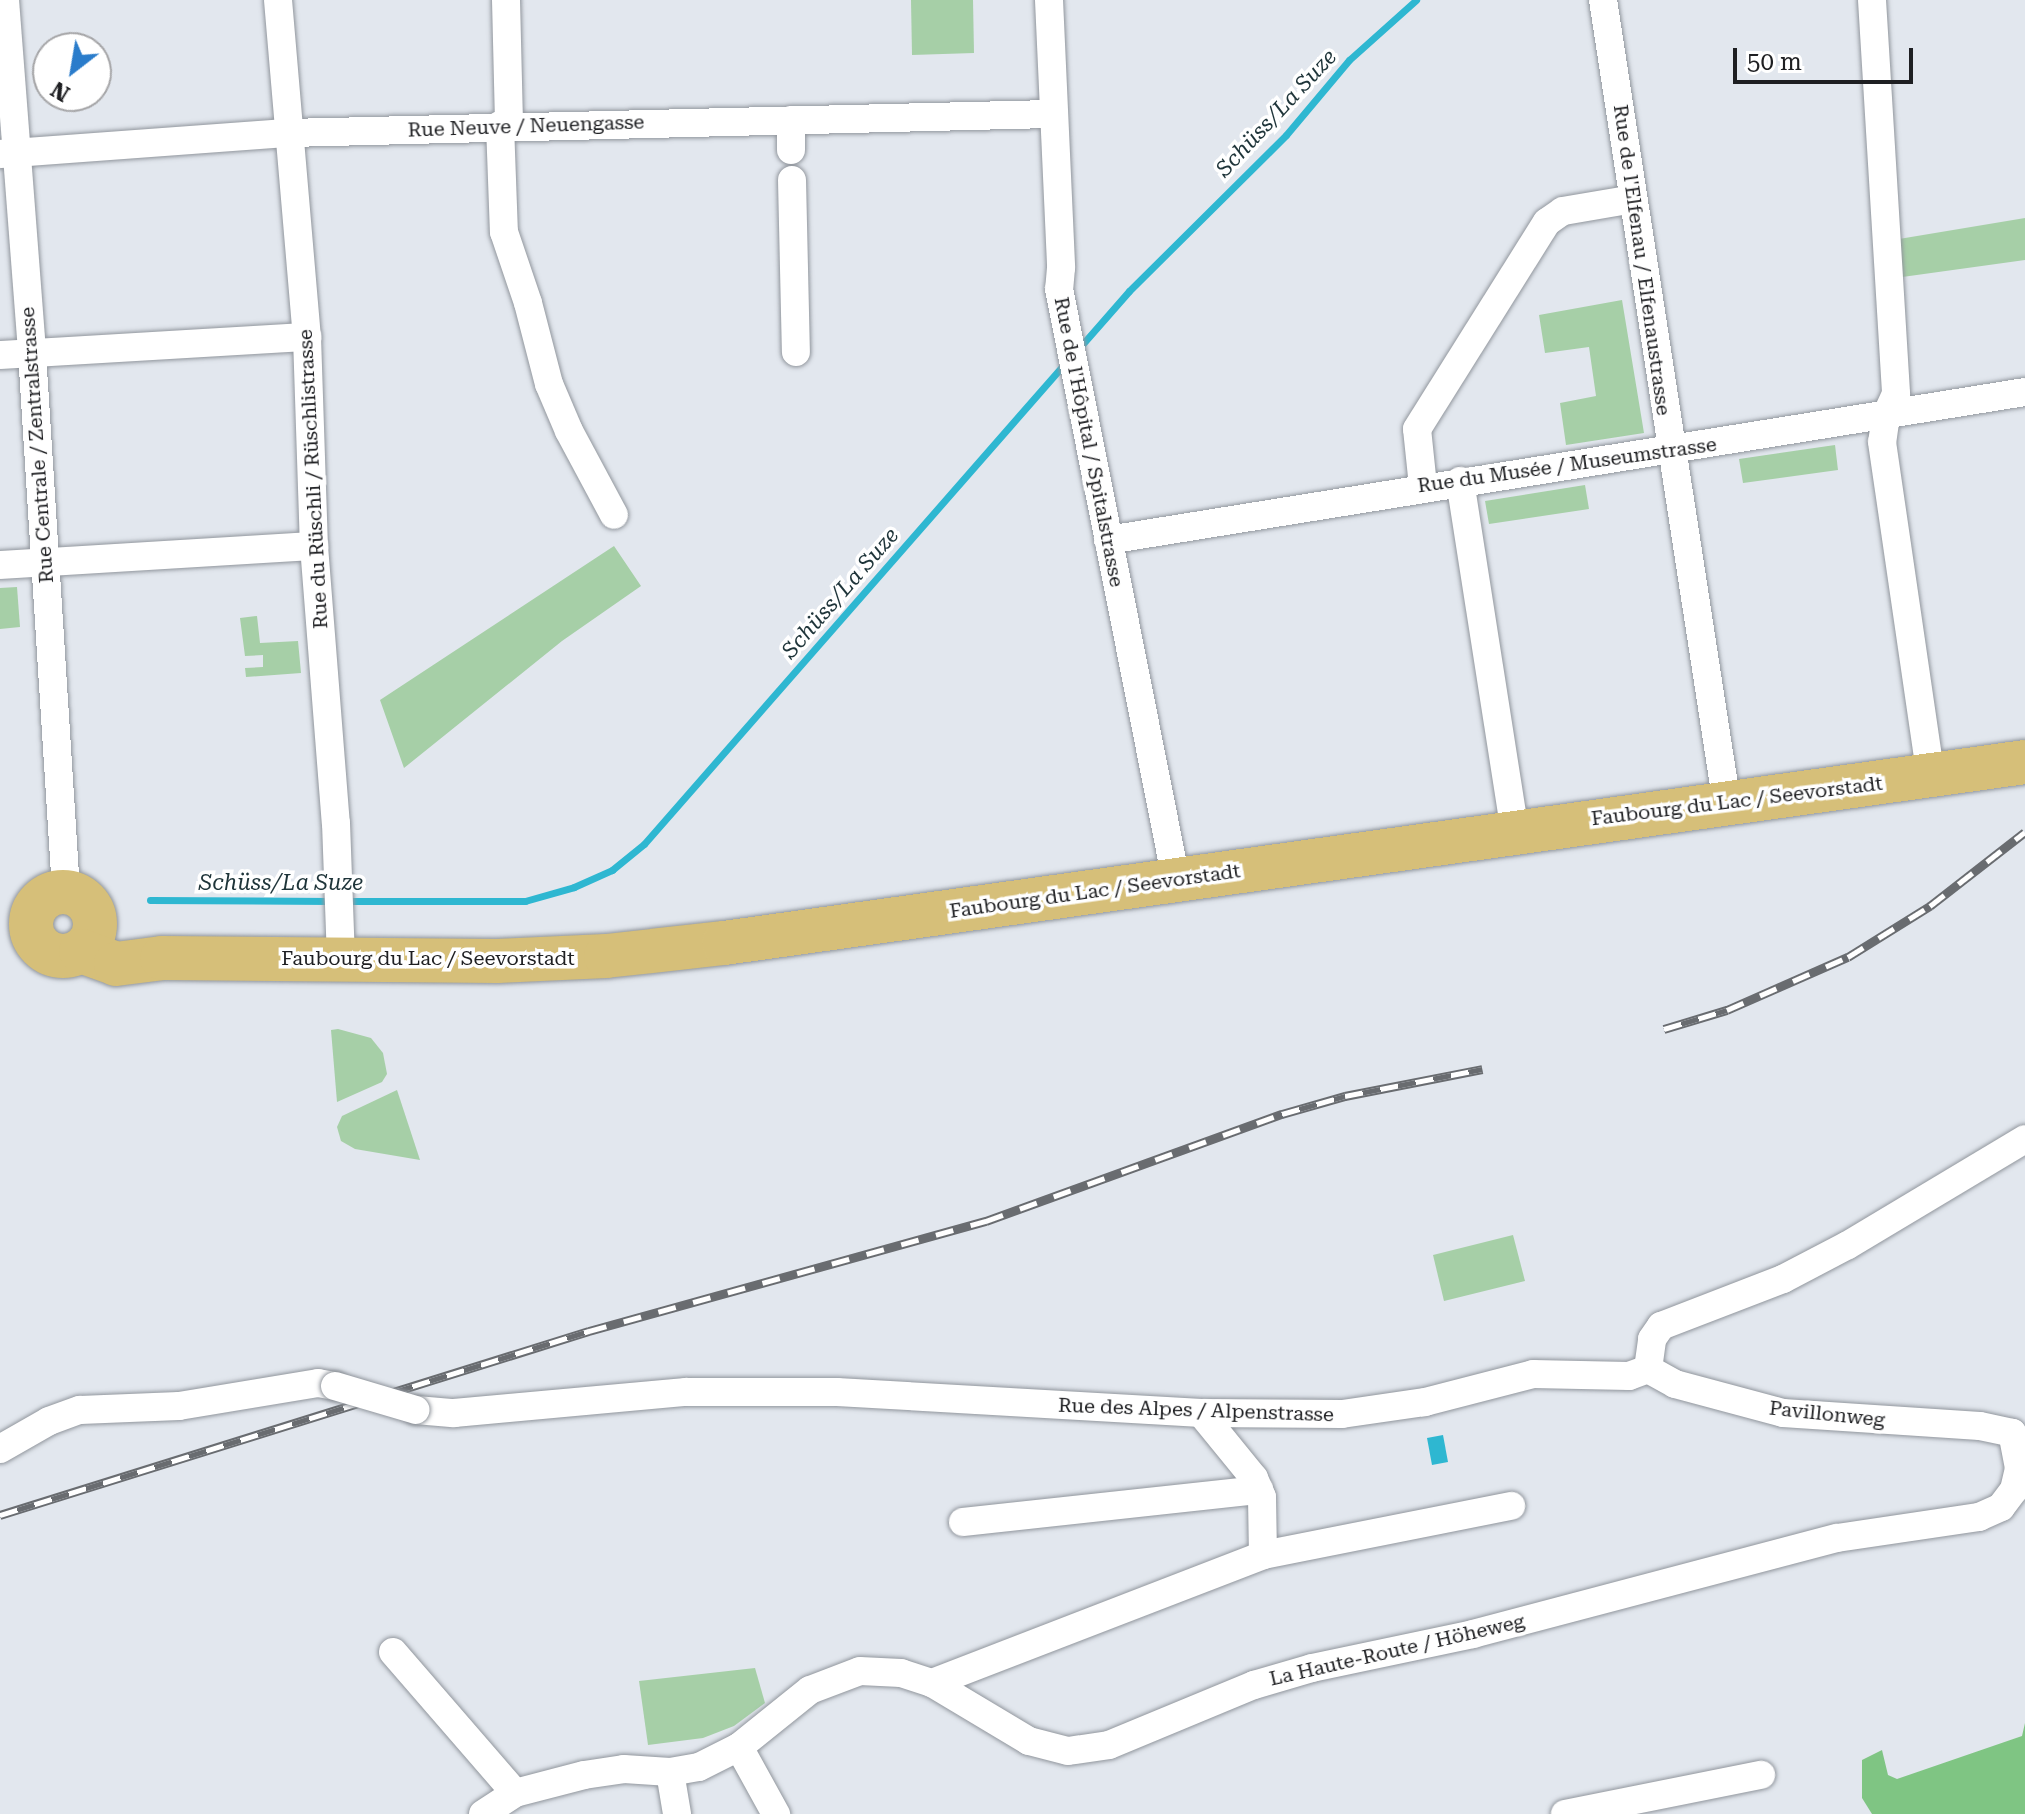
<!DOCTYPE html>
<html>
<head>
<meta charset="utf-8">
<style>
  body { margin:0 }
  #map { position:relative; width:2025px; height:1814px; overflow:hidden; background:#e2e7ee; font-family:"Roboto Serif",serif }
  div>[style] { position:absolute }
  .green>* { inset:0; background:#a6cfa7 }
  .forest>* { inset:0; background:#7fc583 }
  .water>* { inset:0; background:#2eb7d1 }
  .stream>* { height:7px; margin:-3.5px; padding:0 3.5px; transform-origin:3.5px; border-radius:3.5px; background:#2eb7d1 }
  .roads { filter:drop-shadow(0 0 2px #91969d) drop-shadow(0 0 2px #91969d) }
  .street>* { height:28px; margin:-14px; padding:0 14px; transform-origin:14px; border-radius:14px; background:#fff }
  .primary>* { height:44px; margin:-22px; padding:0 22px; transform-origin:22px; border-radius:22px; background:#d6bf79 }
  .primary>.ring { margin:-22px; padding:0; box-sizing:content-box; background:none; border:44px solid #d6bf79; border-radius:50% }
  .rail>* { height:9px; margin-top:-4.5px; transform-origin:0; background:repeating-linear-gradient(90deg,#fff 0 18px,#696c70 0 36px); box-sizing:border-box; border-block:2px solid #696c70 }
  .bridges { filter:drop-shadow(0 0 2px #91969d) drop-shadow(0 0 2px #91969d) }
  .street-bridge>* { height:28px; margin:-14px; padding:0 14px; transform-origin:14px; border-radius:14px; background:#fff }
  span { translate:-50% -50%; white-space:nowrap; text-align:center; line-height:1.15; -webkit-text-stroke:7px #fff; paint-order:stroke }
  .street-label { font-size:20px; color:#1e1f22 }
  .water-label { font-size:22px; color:#1e3439; font-style:italic }
  .north { position:absolute; left:32px; top:32px; width:80px; height:80px; box-sizing:border-box; background:#fff; border:2px solid #a5a5a7; border-radius:50%; rotate:211deg; font-size:22px; font-weight:700; line-height:32px; text-align:center; color:#1e1f22 }
  .north::after { content:''; display:block; margin:auto; width:28px; height:36px; background:#2a7ccb; clip-path:polygon(50% 0,100% 100%,50% 72%,0 100%) }
  .scale { position:absolute; left:1733px; top:48px; width:180px; height:36px; box-sizing:border-box; border:4px solid #1e1f22; border-top:0; padding-left:10px; font-size:24px; line-height:28px; white-space:nowrap; color:#1e1f22; -webkit-text-stroke:6px #fff; paint-order:stroke }
</style>
</head>
<body>
<div id="map">
  <div class="green">
    <div style="clip-path:polygon(911px 0,973px 0,974px 53px,912px 55px)"></div>
    <div style="clip-path:polygon(2025px 218px,2025px 260px,1895px 278px,1893px 240px)"></div>
    <div style="clip-path:polygon(1622px 300px,1644px 433px,1566px 445px,1560px 403px,1596px 396px,1589px 347px,1545px 353px,1539px 315px)"></div>
    <div style="clip-path:polygon(1835px 445px,1838px 470px,1743px 483px,1739px 459px)"></div>
    <div style="clip-path:polygon(1585px 485px,1589px 509px,1489px 524px,1485px 501px)"></div>
    <div style="clip-path:polygon(614px 546px,641px 586px,562px 641px,404px 768px,380px 700px)"></div>
    <div style="clip-path:polygon(17px 587px,20px 627px,0 629px,0 588px)"></div>
    <div style="clip-path:polygon(257px 616px,260px 643px,298px 641px,301px 673px,246px 677px,245px 668px,263px 667px,263px 655px,245px 656px,240px 618px)"></div>
    <div style="clip-path:polygon(338px 1029px,371px 1038px,383px 1053px,387px 1074px,382px 1082px,337px 1102px,331px 1030px)"></div>
    <div style="clip-path:polygon(397px 1090px,420px 1160px,355px 1149px,341px 1141px,337px 1127px,342px 1116px)"></div>
    <div style="clip-path:polygon(1513px 1235px,1525px 1281px,1444px 1301px,1433px 1255px)"></div>
    <div style="clip-path:polygon(755px 1668px,765px 1703px,734px 1726px,703px 1738px,648px 1745px,639px 1681px)"></div>
  </div>
  <div class="forest">
    <div style="clip-path:polygon(2025px 1723px,2025px 1814px,1872px 1814px,1862px 1798px,1862px 1760px,1882px 1750px,1888px 1775px,1897px 1779px,2022px 1736px)"></div>
  </div>
  <div class="water">
    <div style="clip-path:polygon(1443px 1435px,1448px 1462px,1432px 1465px,1427px 1438px)"></div>
  </div>
  <div class="stream">
    <div style="left:1080px;top:347px;width:74px;rotate:-48.8deg"></div>
    <div style="left:1129px;top:291px;width:221px;rotate:-44.8deg"></div>
    <div style="left:1286px;top:135px;width:98px;rotate:-50deg"></div>
    <div style="left:1349px;top:60px;width:90px;rotate:-41.8deg"></div>
    <div style="left:150px;top:900px;width:182px;rotate:0.3deg"></div>
    <div style="left:344px;top:901px;width:181px"></div>
    <div style="left:525px;top:901px;width:51px;rotate:-15.9deg"></div>
    <div style="left:574px;top:887px;width:42px;rotate:-24.1deg"></div>
    <div style="left:612px;top:870px;width:41px;rotate:-39.1deg"></div>
    <div style="left:644px;top:844px;width:641px;rotate:-48.8deg"></div>
  </div>
  <div class="roads">
    <div class="street">
      <div style="left:5px;top:0;width:354px;rotate:85.6deg"></div>
      <div style="left:32px;top:353px;width:539px;rotate:86.38deg"></div>
      <div style="left:278px;top:0;width:338px;rotate:85.1deg"></div>
      <div style="left:307px;top:337px;width:209px;rotate:88.1deg"></div>
      <div style="left:314px;top:546px;width:278px;rotate:85.5deg"></div>
      <div style="left:336px;top:823px;width:136px;rotate:87.9deg"></div>
      <div style="left:506px;top:0;width:125px;rotate:88.6deg"></div>
      <div style="left:1049px;top:0;width:268px;rotate:87.4deg"></div>
      <div style="left:1061px;top:268px;width:21px;rotate:95deg"></div>
      <div style="left:1059px;top:289px;width:602px;rotate:78.8deg"></div>
      <div style="left:1603px;top:0;width:814px;rotate:81.24deg"></div>
      <div style="left:1872px;top:0;width:395px;rotate:86.5deg"></div>
      <div style="left:1896px;top:394px;width:23px;rotate:115deg"></div>
      <div style="left:1886px;top:415px;width:27px;rotate:98deg"></div>
      <div style="left:1882px;top:442px;width:338px;rotate:81.7deg"></div>
      <div style="left:791px;top:120px;width:30px;rotate:90deg"></div>
      <div style="left:500px;top:125px;width:107px;rotate:87.9deg"></div>
      <div style="left:504px;top:232px;width:75px;rotate:71.3deg"></div>
      <div style="left:528px;top:303px;width:84px;rotate:75.5deg"></div>
      <div style="left:549px;top:384px;width:51px;rotate:66.9deg"></div>
      <div style="left:569px;top:431px;width:95px;rotate:61.8deg"></div>
      <div style="left:0;top:154px;width:290px;rotate:-4.2deg"></div>
      <div style="left:289px;top:133px;width:763px;rotate:-1.43deg"></div>
      <div style="left:792px;top:180px;width:172px;rotate:88.7deg"></div>
      <div style="left:0;top:355px;width:308px;rotate:-3.4deg"></div>
      <div style="left:1460px;top:481px;width:354px;rotate:81.1deg"></div>
      <div style="left:1423px;top:486px;width:57px;rotate:-96deg"></div>
      <div style="left:1417px;top:429px;width:244px;rotate:-57.9deg"></div>
      <div style="left:1547px;top:222px;width:19px;rotate:-35deg"></div>
      <div style="left:1563px;top:211px;width:71px;rotate:-9.7deg"></div>
      <div style="left:1108px;top:540px;width:929px;rotate:-9.17deg"></div>
      <div style="left:0;top:565px;width:315px;rotate:-3.5deg"></div>
      <div style="left:1648px;top:1369px;width:30px;rotate:-82deg"></div>
      <div style="left:1652px;top:1339px;width:16px;rotate:-55deg"></div>
      <div style="left:1661px;top:1326px;width:131px;rotate:-21.1deg"></div>
      <div style="left:1783px;top:1279px;width:73px;rotate:-27.6deg"></div>
      <div style="left:1848px;top:1245px;width:206px;rotate:-30.9deg"></div>
      <div style="left:1648px;top:1369px;width:31px;rotate:29deg"></div>
      <div style="left:1675px;top:1384px;width:112px;rotate:15deg"></div>
      <div style="left:1783px;top:1413px;width:197px;rotate:3.8deg"></div>
      <div style="left:1980px;top:1426px;width:33px;rotate:12deg"></div>
      <div style="left:416px;top:1410px;width:38px;rotate:5deg"></div>
      <div style="left:454px;top:1413px;width:233px;rotate:-5.2deg"></div>
      <div style="left:686px;top:1392px;width:151px"></div>
      <div style="left:837px;top:1392px;width:365px;rotate:3.3deg"></div>
      <div style="left:1201px;top:1413px;width:141px;rotate:0.4deg"></div>
      <div style="left:1342px;top:1414px;width:84px;rotate:-8.2deg"></div>
      <div style="left:1425px;top:1402px;width:112px;rotate:-14.5deg"></div>
      <div style="left:1533px;top:1374px;width:96px;rotate:1.2deg"></div>
      <div style="left:1629px;top:1376px;width:20px;rotate:-20deg"></div>
      <div style="left:0;top:1449px;width:56px;rotate:-29.7deg"></div>
      <div style="left:49px;top:1421px;width:33px;rotate:-20deg"></div>
      <div style="left:80px;top:1410px;width:99px;rotate:-2.3deg"></div>
      <div style="left:179px;top:1406px;width:141px;rotate:-9.4deg"></div>
      <div style="left:318px;top:1383px;width:17px;rotate:10deg"></div>
      <div style="left:963px;top:1522px;width:298px;rotate:-6.2deg"></div>
      <div style="left:1263px;top:1555px;width:253px;rotate:-11.2deg"></div>
      <div style="left:393px;top:1652px;width:186px;rotate:49.1deg"></div>
      <div style="left:932px;top:1683px;width:355px;rotate:-21.1deg"></div>
      <div style="left:1263px;top:1555px;width:58px;rotate:-91deg"></div>
      <div style="left:1262px;top:1497px;width:21px;rotate:-113deg"></div>
      <div style="left:1254px;top:1478px;width:84px;rotate:-129.2deg"></div>
      <div style="left:739px;top:1747px;width:77px;rotate:61.1deg"></div>
      <div style="left:670px;top:1772px;width:43px;rotate:80.5deg"></div>
      <div style="left:483px;top:1814px;width:38px;rotate:-33deg"></div>
      <div style="left:515px;top:1793px;width:71px;rotate:-14.6deg"></div>
      <div style="left:584px;top:1775px;width:40px;rotate:-8.5deg"></div>
      <div style="left:624px;top:1769px;width:46px;rotate:3.7deg"></div>
      <div style="left:670px;top:1772px;width:29px;rotate:-10deg"></div>
      <div style="left:699px;top:1767px;width:45px;rotate:-26.6deg"></div>
      <div style="left:739px;top:1747px;width:91px;rotate:-38.8deg"></div>
      <div style="left:810px;top:1690px;width:53px;rotate:-20.8deg"></div>
      <div style="left:860px;top:1671px;width:41px;rotate:2.8deg"></div>
      <div style="left:901px;top:1673px;width:33px;rotate:18deg"></div>
      <div style="left:932px;top:1683px;width:113px;rotate:30.9deg"></div>
      <div style="left:1029px;top:1741px;width:40px;rotate:14.4deg"></div>
      <div style="left:1068px;top:1751px;width:41px;rotate:-8.3deg"></div>
      <div style="left:1109px;top:1745px;width:157px;rotate:-22.5deg"></div>
      <div style="left:1254px;top:1685px;width:60px;rotate:-16.3deg"></div>
      <div style="left:1312px;top:1668px;width:165px;rotate:-11.9deg"></div>
      <div style="left:1473px;top:1634px;width:376px;rotate:-14.8deg"></div>
      <div style="left:1837px;top:1538px;width:144px;rotate:-8.4deg"></div>
      <div style="left:1979px;top:1517px;width:24px;rotate:-24deg"></div>
      <div style="left:2001px;top:1507px;width:21px;rotate:-53deg"></div>
      <div style="left:2014px;top:1490px;width:23px;rotate:-77deg"></div>
      <div style="left:2019px;top:1468px;width:36px;rotate:-101deg"></div>
      <div style="left:1565px;top:1814px;width:200px;rotate:-11.3deg"></div>
    </div>
    <div class="primary">
      <div class="ring" style="left:31px;top:892px;width:20px;height:20px"></div>
      <div style="left:81px;top:951px;width:37px;rotate:20deg"></div>
      <div style="left:116px;top:964px;width:46px;rotate:-7.4deg"></div>
      <div style="left:162px;top:958px;width:335px;rotate:0.5deg"></div>
      <div style="left:497px;top:961px;width:109px;rotate:-2.6deg"></div>
      <div style="left:606px;top:956px;width:119px;rotate:-6.3deg"></div>
      <div style="left:724px;top:943px;width:1314px;rotate:-7.92deg"></div>
    </div>
  </div>
  <div class="rail">
    <div style="left:1664px;top:1029px;width:66px;rotate:-16.8deg"></div>
    <div style="left:1727px;top:1010px;width:132px;rotate:-23.7deg"></div>
    <div style="left:1848px;top:957px;width:97px;rotate:-31.9deg"></div>
    <div style="left:1930px;top:906px;width:120px;rotate:-37.9deg"></div>
    <div style="left:0;top:1515px;width:617px;rotate:-17.35deg"></div>
    <div style="left:589px;top:1331px;width:412px;rotate:-15.5deg"></div>
    <div style="left:986px;top:1221px;width:315px;rotate:-19.9deg"></div>
    <div style="left:1282px;top:1114px;width:66px;rotate:-15.9deg"></div>
    <div style="left:1345px;top:1096px;width:140px;rotate:-11.1deg"></div>
  </div>
  <div class="bridges">
    <div class="street-bridge">
      <div style="left:335px;top:1386px;width:84px;rotate:16.5deg"></div>
    </div>
  </div>
  <div class="street-label">
    <span style="left:526px;top:126px;rotate:-2deg">Rue Neuve / Neuengasse</span>
    <span style="left:1642px;top:260px;rotate:82deg">Rue de l'Elfenau / Elfenaustrasse</span>
    <span style="left:1089px;top:442px;rotate:79deg">Rue de l'Hôpital / Spitalstrasse</span>
    <span style="left:37px;top:445px;rotate:-94deg">Rue Centrale / Zentralstrasse</span>
    <span style="left:1567px;top:465px;rotate:-8deg">Rue du Musée / Museumstrasse</span>
    <span style="left:313px;top:479px;rotate:-93deg">Rue du Rüschli / Rüschlistrasse</span>
    <span style="left:1737px;top:801px;rotate:-7deg">Faubourg du Lac / Seevorstadt</span>
    <span style="left:1095px;top:891px;rotate:-8deg">Faubourg du Lac / Seevorstadt</span>
    <span style="left:428px;top:958px">Faubourg du Lac / Seevorstadt</span>
    <span style="left:1196px;top:1410px;rotate:2deg">Rue des Alpes / Alpenstrasse</span>
    <span style="left:1827px;top:1414px;rotate:6deg">Pavillonweg</span>
    <span style="left:1397px;top:1650px;rotate:-13deg">La Haute-Route / Höheweg</span>
  </div>
  <div class="water-label">
    <span style="left:1276px;top:113px;rotate:-47deg">Schüss/La Suze</span>
    <span style="left:840px;top:593px;rotate:-49deg">Schüss/La Suze</span>
    <span style="left:281px;top:883px">Schüss/La Suze</span>
  </div>
  <div class="north">N</div>
  <div class="scale">50 m</div>
</div>
</body>
</html>
